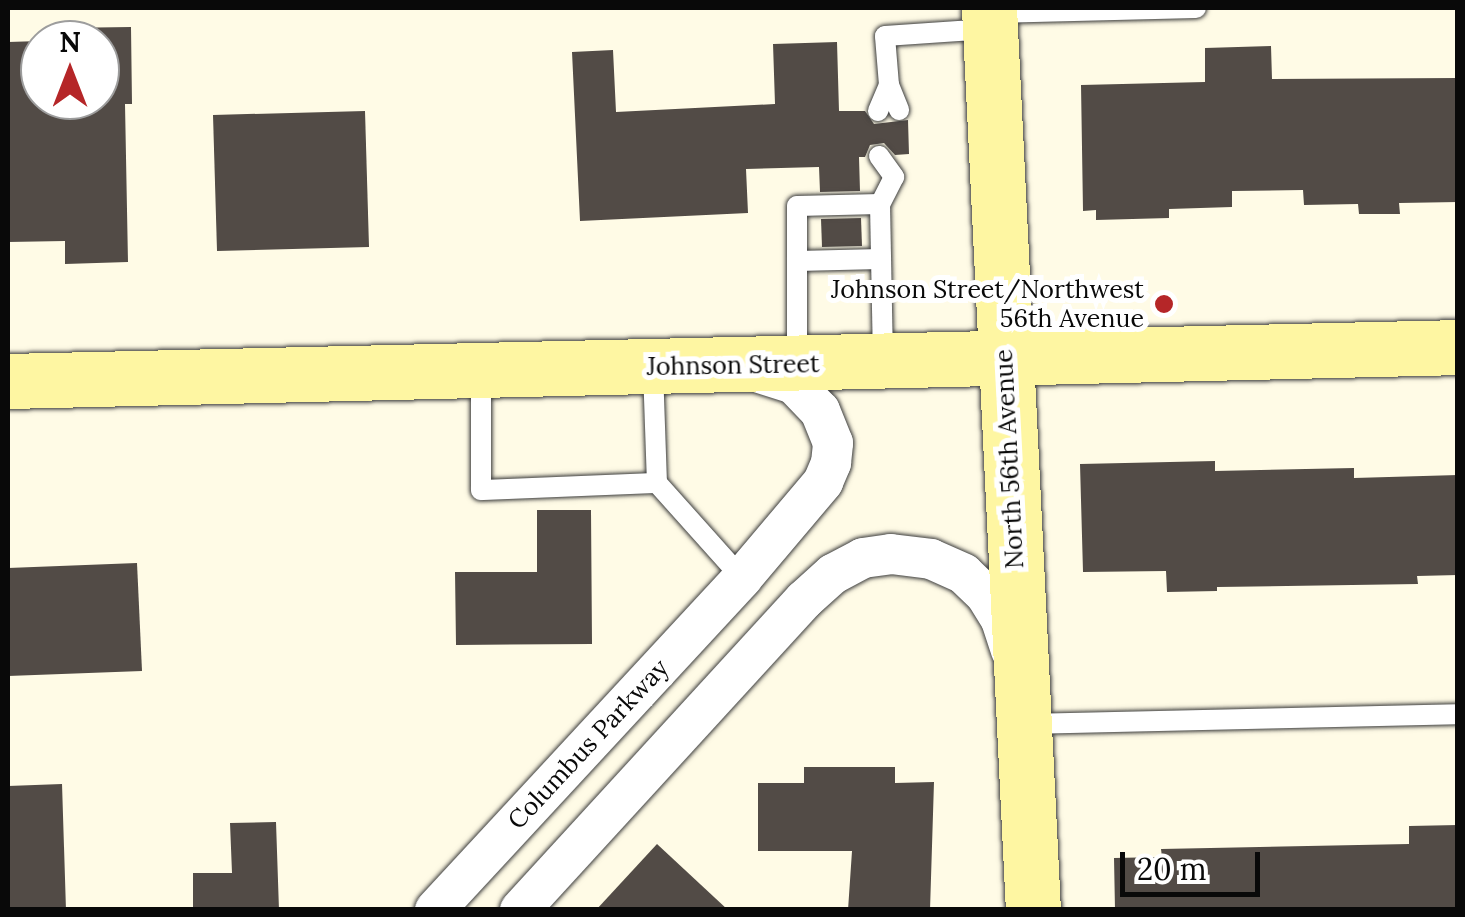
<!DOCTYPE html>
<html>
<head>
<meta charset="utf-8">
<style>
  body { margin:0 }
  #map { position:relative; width:1465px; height:917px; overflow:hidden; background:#fffbe6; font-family:Lora,serif }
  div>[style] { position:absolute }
  .building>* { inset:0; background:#524b46 }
  .roads { filter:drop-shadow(0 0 2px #3c3c3c) drop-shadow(0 0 2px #3c3c3c) }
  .lane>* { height:20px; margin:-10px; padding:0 10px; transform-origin:10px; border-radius:10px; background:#fff }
  .street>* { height:40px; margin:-20px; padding:0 20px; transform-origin:20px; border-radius:20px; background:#fff }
  .secondary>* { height:55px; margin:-27.5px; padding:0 27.5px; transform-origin:27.5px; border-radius:27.5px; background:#fef6a2 }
  .dots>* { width:28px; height:28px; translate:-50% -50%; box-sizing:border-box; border:5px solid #fff; border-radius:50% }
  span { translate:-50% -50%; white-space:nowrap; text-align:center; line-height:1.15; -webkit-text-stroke:10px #fff; paint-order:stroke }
  .poi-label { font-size:25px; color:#090909 }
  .right { translate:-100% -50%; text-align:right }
  .street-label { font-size:25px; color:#090909 }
  .frame { position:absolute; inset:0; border:10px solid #090909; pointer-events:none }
  .north { position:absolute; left:20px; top:20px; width:100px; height:100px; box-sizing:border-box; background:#fff; border:2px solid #9d9d9d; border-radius:50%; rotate:0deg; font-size:28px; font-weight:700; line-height:40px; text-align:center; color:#090909 }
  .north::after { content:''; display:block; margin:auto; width:35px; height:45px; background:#b52628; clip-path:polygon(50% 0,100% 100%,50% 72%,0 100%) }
  .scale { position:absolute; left:1120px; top:852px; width:140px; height:45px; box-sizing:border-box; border:5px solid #090909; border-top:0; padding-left:12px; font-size:30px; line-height:35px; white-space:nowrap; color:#090909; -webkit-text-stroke:8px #fff; paint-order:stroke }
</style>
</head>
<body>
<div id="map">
  <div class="building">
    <div style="clip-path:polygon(131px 27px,132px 104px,125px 104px,128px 262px,65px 264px,65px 241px,8px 242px,8px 42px,40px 41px,40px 100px,100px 100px,100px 40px,61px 40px,61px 28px)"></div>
    <div style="clip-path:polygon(837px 42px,839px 111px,865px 111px,874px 124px,908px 120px,909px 154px,895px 155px,884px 143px,870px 145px,865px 157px,859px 157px,860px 191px,820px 192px,819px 167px,746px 169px,748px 213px,580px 221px,572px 52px,613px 50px,616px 112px,775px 104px,773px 44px)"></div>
    <div style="clip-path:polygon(1271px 46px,1272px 79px,1458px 78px,1458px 202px,1399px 203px,1400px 214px,1359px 214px,1358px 204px,1304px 205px,1303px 190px,1232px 191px,1232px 207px,1169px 209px,1169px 218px,1096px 220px,1096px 210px,1083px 211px,1081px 85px,1205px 82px,1205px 48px)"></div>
    <div style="clip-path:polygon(365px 111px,369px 247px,217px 251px,213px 115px)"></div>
    <div style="clip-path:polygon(861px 218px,862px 246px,822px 247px,821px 219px)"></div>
    <div style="clip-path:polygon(1215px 461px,1215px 471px,1354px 468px,1354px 478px,1458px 475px,1458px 575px,1417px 576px,1418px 584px,1217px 587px,1217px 591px,1167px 592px,1166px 571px,1083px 572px,1080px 464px)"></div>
    <div style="clip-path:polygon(537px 510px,591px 510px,592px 644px,456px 645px,455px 572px,537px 572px)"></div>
    <div style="clip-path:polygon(137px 563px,142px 671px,8px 676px,8px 568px)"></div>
    <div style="clip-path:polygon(804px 767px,895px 767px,895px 783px,934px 782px,930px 910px,848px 910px,852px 851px,758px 851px,758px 783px,804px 783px)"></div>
    <div style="clip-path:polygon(62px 784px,66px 910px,8px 910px,8px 786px)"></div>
    <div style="clip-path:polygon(276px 822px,279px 910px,193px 910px,193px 873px,232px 873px,230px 823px)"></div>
    <div style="clip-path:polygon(1458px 825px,1458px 910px,1115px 910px,1114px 858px,1162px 857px,1161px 849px,1409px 844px,1409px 826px)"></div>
    <div style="clip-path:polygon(657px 844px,728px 910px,596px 910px)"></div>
  </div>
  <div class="roads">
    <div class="lane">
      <div style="left:993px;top:13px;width:203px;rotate:-1.4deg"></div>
      <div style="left:889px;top:85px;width:27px;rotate:68deg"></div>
      <div style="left:878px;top:111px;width:28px;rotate:-67deg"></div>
      <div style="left:889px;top:85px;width:49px;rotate:-94.7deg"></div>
      <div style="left:885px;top:36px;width:103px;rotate:-3.9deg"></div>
      <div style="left:879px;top:156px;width:26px;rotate:54deg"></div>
      <div style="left:894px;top:177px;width:30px;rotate:117deg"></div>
      <div style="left:880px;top:204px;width:157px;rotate:88.9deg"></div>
      <div style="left:797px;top:261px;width:84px;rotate:-1.4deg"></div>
      <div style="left:797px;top:361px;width:155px;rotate:-90deg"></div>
      <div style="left:797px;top:206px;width:83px;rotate:-1.4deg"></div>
      <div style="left:653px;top:369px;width:114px;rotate:88deg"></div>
      <div style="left:657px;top:483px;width:127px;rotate:48.2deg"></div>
      <div style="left:481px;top:374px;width:116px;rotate:90deg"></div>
      <div style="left:481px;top:490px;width:176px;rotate:-2.3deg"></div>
      <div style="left:1025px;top:724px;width:433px;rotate:-1.3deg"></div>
    </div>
    <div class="street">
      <div style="left:435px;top:910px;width:452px;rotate:-47.2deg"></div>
      <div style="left:742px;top:578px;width:126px;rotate:-49.8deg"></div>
      <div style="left:823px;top:482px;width:21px;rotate:-67deg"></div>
      <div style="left:831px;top:463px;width:20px;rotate:-84deg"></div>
      <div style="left:833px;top:443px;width:35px;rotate:-112deg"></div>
      <div style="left:820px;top:411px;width:37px;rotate:-134deg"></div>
      <div style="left:794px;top:384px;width:43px;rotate:-162.4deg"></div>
      <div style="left:520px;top:910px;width:420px;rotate:-47.5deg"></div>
      <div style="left:804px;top:600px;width:39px;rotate:-42deg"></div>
      <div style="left:833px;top:574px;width:34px;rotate:-28deg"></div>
      <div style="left:863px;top:558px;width:28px;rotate:-8deg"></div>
      <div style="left:891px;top:554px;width:40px;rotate:7.1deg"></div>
      <div style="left:931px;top:559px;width:36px;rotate:24deg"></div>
      <div style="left:964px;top:574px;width:29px;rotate:44deg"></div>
      <div style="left:985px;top:594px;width:31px;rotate:58deg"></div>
      <div style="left:1001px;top:620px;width:32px;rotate:72deg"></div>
    </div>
    <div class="secondary">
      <div style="left:989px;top:8px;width:903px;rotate:87.21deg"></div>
      <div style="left:8px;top:381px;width:1450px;rotate:-1.34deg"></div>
    </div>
  </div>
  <div class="dots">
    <div style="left:1164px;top:304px;background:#b52628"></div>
  </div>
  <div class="poi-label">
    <span class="right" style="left:1144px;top:304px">Johnson Street/Northwest<br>56th Avenue</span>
  </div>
  <div class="street-label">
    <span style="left:733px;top:365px;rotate:-1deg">Johnson Street</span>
    <span style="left:1009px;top:459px;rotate:-93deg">North 56th Avenue</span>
    <span style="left:588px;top:744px;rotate:-47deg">Columbus Parkway</span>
  </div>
  <div class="frame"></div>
  <div class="north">N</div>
  <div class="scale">20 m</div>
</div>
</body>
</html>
